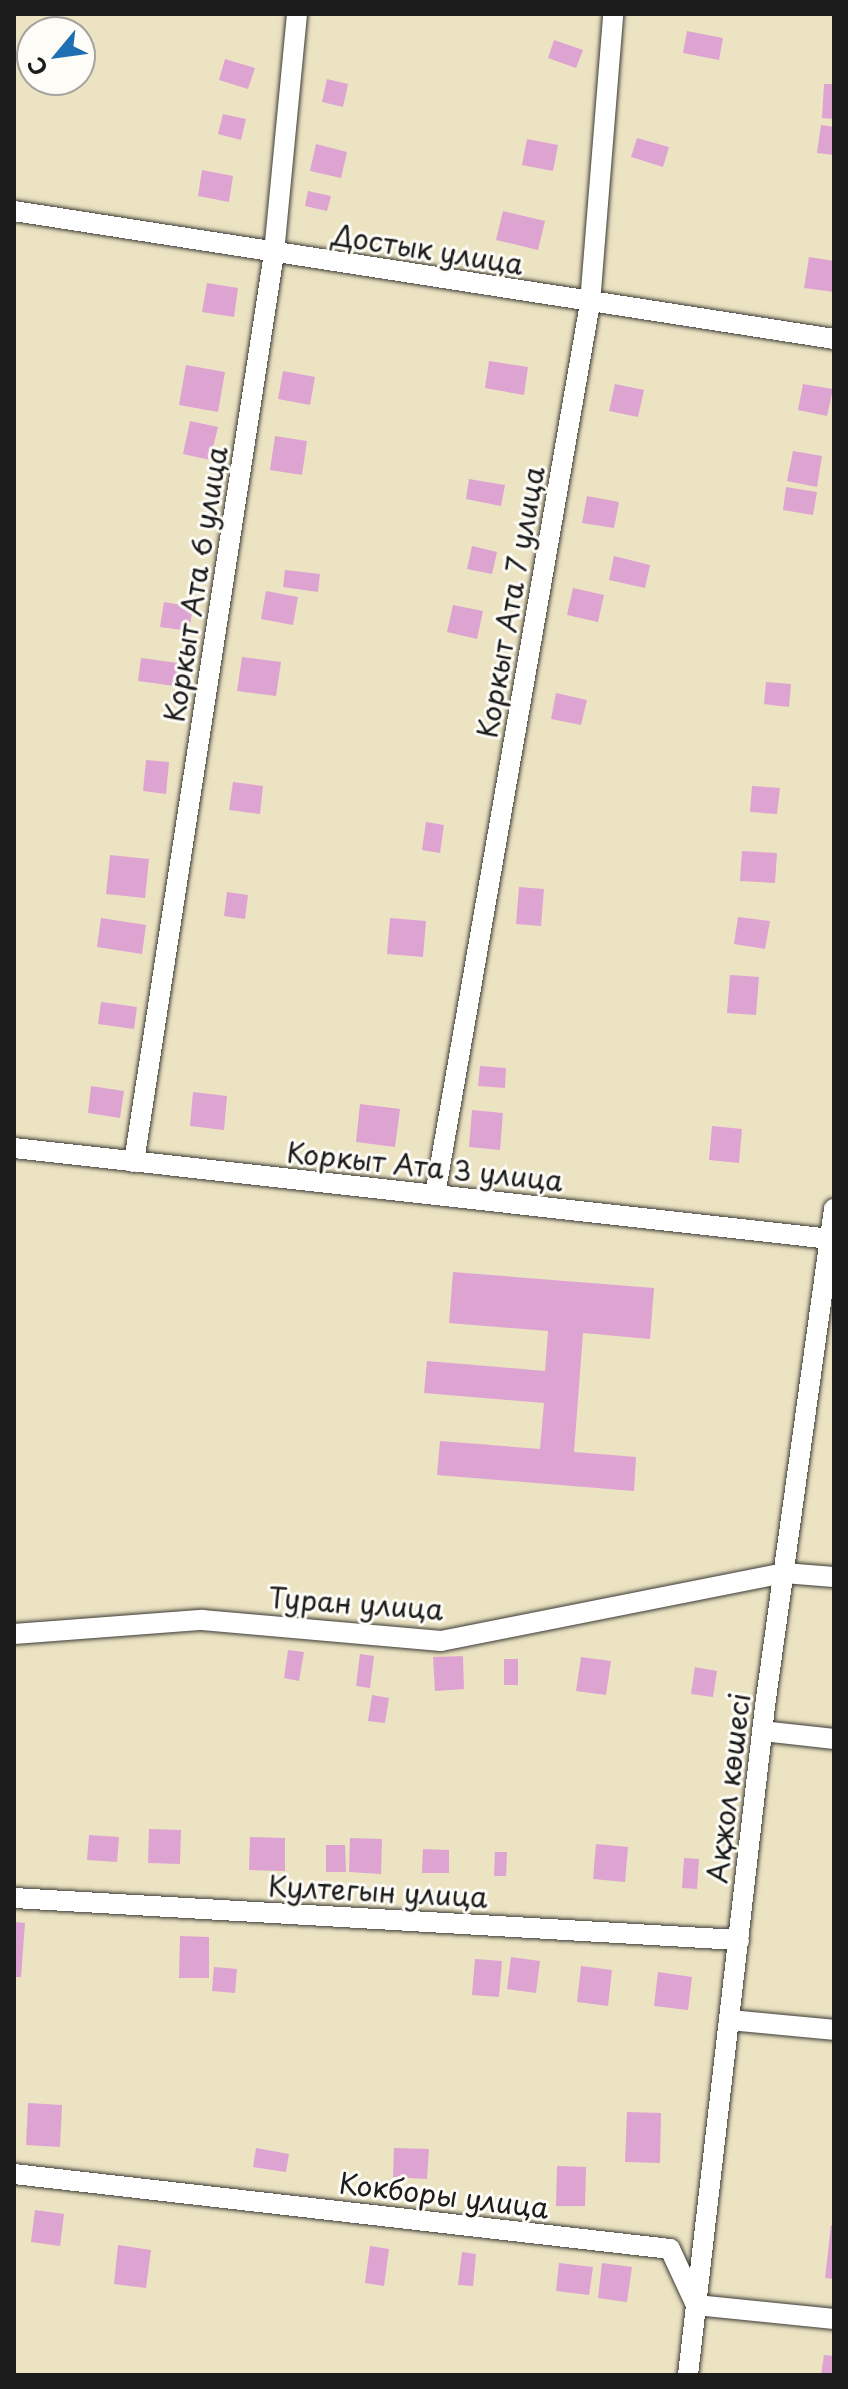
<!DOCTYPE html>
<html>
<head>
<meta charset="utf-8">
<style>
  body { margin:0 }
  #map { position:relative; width:848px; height:2389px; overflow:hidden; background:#ece3c3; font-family:"Playpen Sans",sans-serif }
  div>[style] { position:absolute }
  .building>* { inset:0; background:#dda4d2 }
  .roads { filter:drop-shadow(0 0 2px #3b3a35) drop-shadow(0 0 2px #3b3a35) }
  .street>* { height:20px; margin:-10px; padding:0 10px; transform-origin:10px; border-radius:10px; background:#fff }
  span { translate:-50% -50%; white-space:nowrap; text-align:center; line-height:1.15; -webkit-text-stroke:6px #fdfcf7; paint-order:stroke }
  .street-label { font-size:28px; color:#1c1c1c }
  .frame { position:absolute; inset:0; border:16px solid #1c1c1c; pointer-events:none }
  .north { position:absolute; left:16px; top:16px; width:80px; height:80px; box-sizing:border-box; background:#fdfcf7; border:2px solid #a3a29f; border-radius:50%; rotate:241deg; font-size:22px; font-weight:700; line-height:32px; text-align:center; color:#1c1c1c }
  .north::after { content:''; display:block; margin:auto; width:28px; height:36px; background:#1f6fb2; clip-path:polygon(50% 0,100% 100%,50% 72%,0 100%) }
</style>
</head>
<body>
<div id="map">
  <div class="building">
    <div style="clip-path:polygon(687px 31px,723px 38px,719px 60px,683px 53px)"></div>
    <div style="clip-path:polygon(554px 40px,583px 50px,576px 68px,548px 58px)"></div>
    <div style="clip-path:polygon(225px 59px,255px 68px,248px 89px,219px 80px)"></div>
    <div style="clip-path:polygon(327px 79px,348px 84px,343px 107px,322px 102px)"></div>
    <div style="clip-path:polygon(824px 84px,834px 84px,834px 119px,822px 118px)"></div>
    <div style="clip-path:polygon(223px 114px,246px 119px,241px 140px,218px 134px)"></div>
    <div style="clip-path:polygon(821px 125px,834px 127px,834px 155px,817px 153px)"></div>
    <div style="clip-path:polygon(637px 138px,669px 147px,663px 167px,631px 157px)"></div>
    <div style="clip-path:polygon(527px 139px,558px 145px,553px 171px,522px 165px)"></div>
    <div style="clip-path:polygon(316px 144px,347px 152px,341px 178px,310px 171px)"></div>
    <div style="clip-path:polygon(202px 170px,233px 176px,229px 202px,198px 196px)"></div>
    <div style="clip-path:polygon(308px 191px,331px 196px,327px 211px,305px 206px)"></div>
    <div style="clip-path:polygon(503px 211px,545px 221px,538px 250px,496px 240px)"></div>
    <div style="clip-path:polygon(809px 257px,834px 261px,834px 292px,804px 288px)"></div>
    <div style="clip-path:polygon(207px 283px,238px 288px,234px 317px,202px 312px)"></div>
    <div style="clip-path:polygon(489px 361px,528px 367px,524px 395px,485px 388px)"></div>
    <div style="clip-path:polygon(186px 365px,225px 372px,218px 412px,179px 405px)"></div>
    <div style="clip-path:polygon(283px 371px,315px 377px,310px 405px,278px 399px)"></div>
    <div style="clip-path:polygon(615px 384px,644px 390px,638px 417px,609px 411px)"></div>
    <div style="clip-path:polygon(803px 384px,833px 389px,827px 416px,798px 410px)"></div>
    <div style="clip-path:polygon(190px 421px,218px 427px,210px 460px,183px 454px)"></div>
    <div style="clip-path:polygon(275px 436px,307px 441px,302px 475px,270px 470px)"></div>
    <div style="clip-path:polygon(793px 451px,822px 456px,817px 487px,787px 481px)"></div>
    <div style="clip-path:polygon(469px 479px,505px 485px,501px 506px,466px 499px)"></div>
    <div style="clip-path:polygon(786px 487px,817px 492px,813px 515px,783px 510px)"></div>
    <div style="clip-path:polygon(587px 496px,619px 502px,614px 528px,582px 523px)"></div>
    <div style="clip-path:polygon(472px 546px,497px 552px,492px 574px,467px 569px)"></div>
    <div style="clip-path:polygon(614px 556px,650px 565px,645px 588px,609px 580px)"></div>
    <div style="clip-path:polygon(285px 570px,320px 574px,318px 592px,283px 587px)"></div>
    <div style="clip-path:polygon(573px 588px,604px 595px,598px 622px,567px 615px)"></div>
    <div style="clip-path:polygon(266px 591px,298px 597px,293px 625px,261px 619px)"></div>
    <div style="clip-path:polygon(164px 602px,193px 607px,189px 631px,160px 627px)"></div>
    <div style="clip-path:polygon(453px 605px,483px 611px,477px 639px,447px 632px)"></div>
    <div style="clip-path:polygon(242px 657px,281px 662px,276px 696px,237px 691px)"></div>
    <div style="clip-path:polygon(141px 658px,185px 664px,182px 687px,138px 681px)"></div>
    <div style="clip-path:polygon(766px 682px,791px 684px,789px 707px,764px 704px)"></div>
    <div style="clip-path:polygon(556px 693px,587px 700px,581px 725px,551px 719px)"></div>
    <div style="clip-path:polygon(146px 760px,169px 762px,166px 794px,143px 791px)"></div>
    <div style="clip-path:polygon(233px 782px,263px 786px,260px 814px,229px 810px)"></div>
    <div style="clip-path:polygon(752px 786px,780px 788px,777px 814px,750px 812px)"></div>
    <div style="clip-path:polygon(426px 822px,444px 825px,440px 853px,422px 850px)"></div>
    <div style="clip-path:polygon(742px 851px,777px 853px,775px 883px,740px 881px)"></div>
    <div style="clip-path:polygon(110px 855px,149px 859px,145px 898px,106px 894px)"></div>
    <div style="clip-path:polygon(519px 887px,544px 889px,541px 926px,516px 924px)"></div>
    <div style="clip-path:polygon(227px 892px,248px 895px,245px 919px,224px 916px)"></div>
    <div style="clip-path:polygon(738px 917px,770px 921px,765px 949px,734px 944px)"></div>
    <div style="clip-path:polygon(101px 918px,146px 925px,142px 954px,97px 947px)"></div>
    <div style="clip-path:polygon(390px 918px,426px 921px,423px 957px,387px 954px)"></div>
    <div style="clip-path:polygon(730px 975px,759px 977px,756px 1015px,727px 1013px)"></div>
    <div style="clip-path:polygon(101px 1002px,137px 1007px,134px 1029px,98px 1024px)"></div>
    <div style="clip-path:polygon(480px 1066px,506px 1068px,505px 1088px,478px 1086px)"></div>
    <div style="clip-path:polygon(91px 1086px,124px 1091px,120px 1118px,88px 1113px)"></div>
    <div style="clip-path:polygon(193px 1092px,227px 1096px,224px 1130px,190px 1126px)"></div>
    <div style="clip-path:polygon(360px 1104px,400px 1109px,395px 1147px,356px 1142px)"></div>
    <div style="clip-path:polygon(472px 1110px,503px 1113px,500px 1150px,469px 1147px)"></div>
    <div style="clip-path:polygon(712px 1126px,742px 1129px,739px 1163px,709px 1160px)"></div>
    <div style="clip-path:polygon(453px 1272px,654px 1288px,650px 1339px,583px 1333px,574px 1452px,636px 1457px,634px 1491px,437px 1475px,440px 1441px,540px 1449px,544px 1403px,424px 1393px,427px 1361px,545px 1371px,548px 1331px,449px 1323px)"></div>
    <div style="clip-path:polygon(288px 1650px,304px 1652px,299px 1681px,284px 1678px)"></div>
    <div style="clip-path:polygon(360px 1654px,374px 1656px,370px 1688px,356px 1686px)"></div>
    <div style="clip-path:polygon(463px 1656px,464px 1689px,435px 1691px,433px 1657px)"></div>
    <div style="clip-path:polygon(581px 1657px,611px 1661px,606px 1695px,576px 1691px)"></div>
    <div style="clip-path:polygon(504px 1659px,518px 1659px,518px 1685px,504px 1685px)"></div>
    <div style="clip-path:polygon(695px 1667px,717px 1671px,713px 1697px,691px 1694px)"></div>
    <div style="clip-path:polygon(372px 1695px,389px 1698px,385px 1723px,368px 1721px)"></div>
    <div style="clip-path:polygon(149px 1829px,181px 1830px,180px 1864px,148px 1863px)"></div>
    <div style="clip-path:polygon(89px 1835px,119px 1837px,117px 1862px,87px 1860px)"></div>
    <div style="clip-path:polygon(250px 1837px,285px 1838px,285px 1871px,249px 1870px)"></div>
    <div style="clip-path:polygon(350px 1838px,382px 1839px,381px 1874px,349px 1872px)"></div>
    <div style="clip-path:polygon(596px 1844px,628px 1847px,625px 1882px,593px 1879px)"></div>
    <div style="clip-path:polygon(326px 1845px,345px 1845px,346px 1872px,326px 1872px)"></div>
    <div style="clip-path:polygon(423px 1849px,449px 1850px,449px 1873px,422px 1873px)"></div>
    <div style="clip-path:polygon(495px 1852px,507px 1852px,506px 1876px,494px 1876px)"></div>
    <div style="clip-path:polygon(684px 1858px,699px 1859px,697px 1889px,682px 1888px)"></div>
    <div style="clip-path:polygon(14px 1922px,25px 1923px,21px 1977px,14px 1977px)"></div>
    <div style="clip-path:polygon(180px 1936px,209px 1937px,209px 1978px,179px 1978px)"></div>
    <div style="clip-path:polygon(511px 1957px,540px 1961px,536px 1993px,507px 1989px)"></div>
    <div style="clip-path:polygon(475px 1959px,502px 1961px,499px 1997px,472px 1995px)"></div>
    <div style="clip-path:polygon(581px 1966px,612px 1970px,608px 2006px,577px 2002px)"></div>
    <div style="clip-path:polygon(214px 1967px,237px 1969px,235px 1993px,212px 1991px)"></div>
    <div style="clip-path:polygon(658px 1972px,692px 1977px,688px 2010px,654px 2006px)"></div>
    <div style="clip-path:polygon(28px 2103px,62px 2105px,60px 2147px,26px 2145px)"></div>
    <div style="clip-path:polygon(627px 2112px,661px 2113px,660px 2163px,625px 2162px)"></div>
    <div style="clip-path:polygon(256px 2148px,289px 2154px,286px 2172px,253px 2167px)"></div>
    <div style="clip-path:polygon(394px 2148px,429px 2149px,427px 2179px,393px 2177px)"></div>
    <div style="clip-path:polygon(557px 2166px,586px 2167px,585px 2206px,556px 2206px)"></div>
    <div style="clip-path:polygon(35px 2210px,64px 2214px,60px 2246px,31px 2242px)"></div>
    <div style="clip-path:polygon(831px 2225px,834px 2226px,834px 2279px,825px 2278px)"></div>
    <div style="clip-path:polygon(118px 2245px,151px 2250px,146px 2288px,114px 2284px)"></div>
    <div style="clip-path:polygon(370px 2246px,389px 2249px,384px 2286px,365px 2283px)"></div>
    <div style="clip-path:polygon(462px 2252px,476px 2254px,473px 2286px,458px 2285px)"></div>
    <div style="clip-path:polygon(559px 2263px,593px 2267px,589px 2295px,556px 2291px)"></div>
    <div style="clip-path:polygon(602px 2263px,632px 2267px,627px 2302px,598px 2298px)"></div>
    <div style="clip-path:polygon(824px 2355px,834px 2356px,834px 2375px,821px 2375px)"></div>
  </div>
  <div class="roads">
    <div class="street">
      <div style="left:14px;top:211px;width:830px;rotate:8.87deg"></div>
      <div style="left:14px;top:1148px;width:821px;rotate:6.36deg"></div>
      <div style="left:134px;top:1162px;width:920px;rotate:-81.24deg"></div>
      <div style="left:274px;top:253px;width:240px;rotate:-84.5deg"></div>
      <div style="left:435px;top:1195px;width:905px;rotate:-80.14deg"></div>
      <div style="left:590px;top:303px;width:290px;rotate:-85.4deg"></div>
      <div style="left:14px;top:1634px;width:189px;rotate:-4.3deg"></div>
      <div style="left:202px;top:1620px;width:240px;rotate:5deg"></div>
      <div style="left:441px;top:1641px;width:350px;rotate:-11.2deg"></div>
      <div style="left:784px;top:1573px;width:50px;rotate:4.6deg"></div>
      <div style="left:762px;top:1731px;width:72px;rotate:6.3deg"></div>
      <div style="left:14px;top:1898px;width:726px;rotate:3.32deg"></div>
      <div style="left:729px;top:2020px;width:105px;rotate:5.4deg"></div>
      <div style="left:14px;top:2174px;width:660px;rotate:6.52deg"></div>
      <div style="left:670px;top:2249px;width:62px;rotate:65.1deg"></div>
      <div style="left:696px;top:2305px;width:139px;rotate:5.8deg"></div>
      <div style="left:688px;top:2375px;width:673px;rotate:-83.43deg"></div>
      <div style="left:765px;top:1706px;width:502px;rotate:-82.1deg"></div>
    </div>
  </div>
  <div class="street-label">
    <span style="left:428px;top:249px;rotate:9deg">Достык улица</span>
    <span style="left:195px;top:584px;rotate:-81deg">Коркыт Ата 6 улица</span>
    <span style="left:510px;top:602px;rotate:-80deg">Коркыт Ата 7 улица</span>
    <span style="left:425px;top:1166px;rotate:6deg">Коркыт Ата 3 улица</span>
    <span style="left:356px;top:1603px;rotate:4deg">Туран улица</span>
    <span style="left:728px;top:1788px;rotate:-83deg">Ақжол көшесі</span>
    <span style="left:378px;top:1891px;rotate:3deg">Култегын улица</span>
    <span style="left:444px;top:2195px;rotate:7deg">Кокборы улица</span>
  </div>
  <div class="frame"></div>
  <div class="north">С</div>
</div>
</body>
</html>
